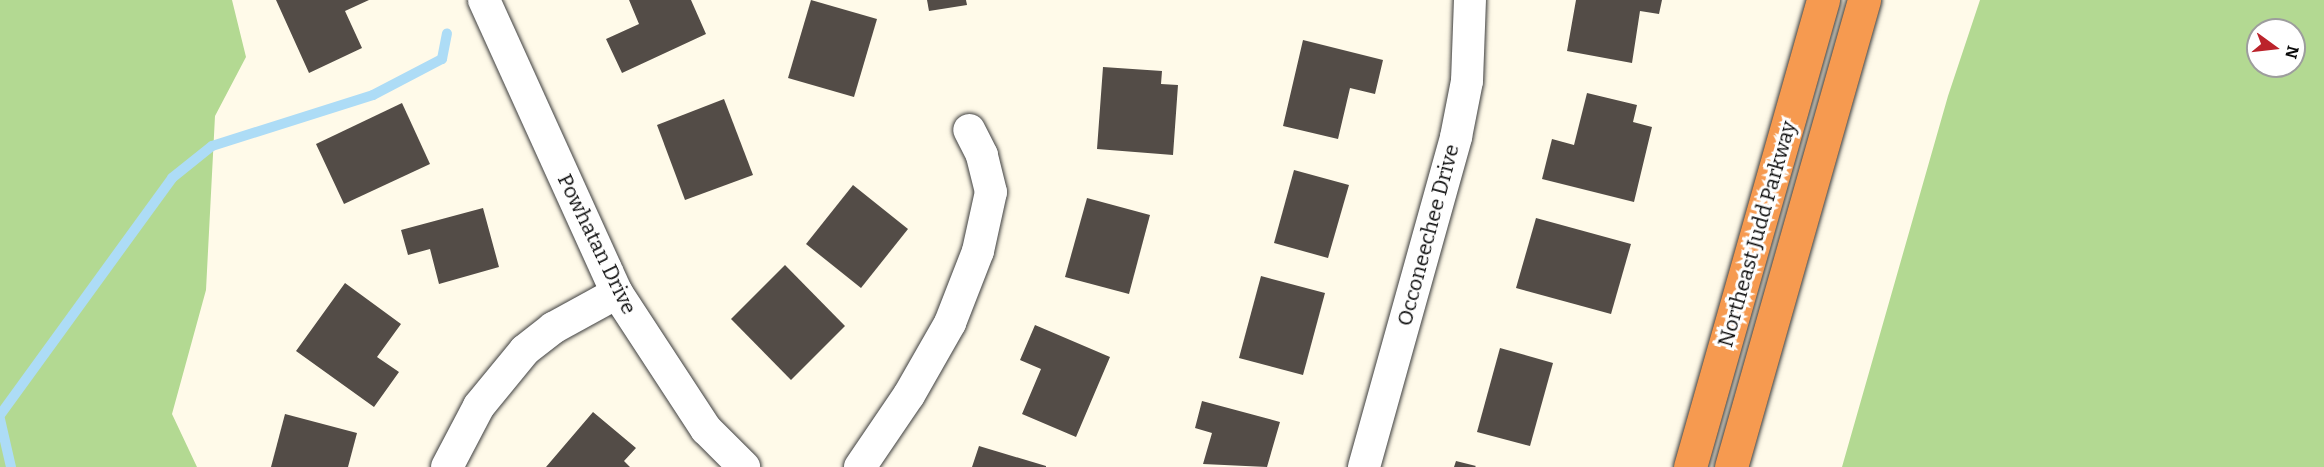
<!DOCTYPE html>
<html>
<head>
<meta charset="utf-8">
<style>
  body { margin:0 }
  #map { position:relative; width:2324px; height:467px; overflow:hidden; background:#fffae9; font-family:Bitter,serif }
  div>[style] { position:absolute }
  .forest>* { inset:0; background:#b3d992 }
  .stream>* { height:10px; margin:-5px; padding:0 5px; transform-origin:5px; border-radius:5px; background:#addcf6 }
  .building>* { inset:0; background:#534c47 }
  .roads { filter:drop-shadow(0 0 2px #3e3e3e) drop-shadow(0 0 2px #3e3e3e) }
  .street>* { height:32px; margin:-16px; padding:0 16px; transform-origin:16px; border-radius:16px; background:#fff }
  .highway>* { height:33px; margin:-16.5px; padding:0 16.5px; transform-origin:16.5px; border-radius:16.5px; background:#f69a50 }
  span { translate:-50% -50%; white-space:nowrap; text-align:center; line-height:1.15; -webkit-text-stroke:6px #fff; paint-order:stroke }
  .street-label { font-size:21px; color:#0b0b0b }
  .north { position:absolute; left:2246px; top:18px; width:60px; height:60px; box-sizing:border-box; background:#fff; border:2px solid #9d9d9d; border-radius:50%; rotate:105deg; font-size:16px; font-weight:700; line-height:24px; text-align:center; color:#0b0b0b }
  .north::after { content:''; display:block; margin:auto; width:21px; height:27px; background:#bb232b; clip-path:polygon(50% 0,100% 100%,50% 72%,0 100%) }
</style>
</head>
<body>
<div id="map">
  <div class="forest">
    <div style="clip-path:polygon(0 0,232px 0,246px 57px,215px 116px,206px 290px,172px 414px,197px 467px,0 467px)"></div>
    <div style="clip-path:polygon(evenodd,1980px 0,2324px 0,2324px 467px,1842px 467px,1948px 96px,1980px 0,2258px 30px,2294px 30px,2294px 66px,2258px 66px,2258px 30px)"></div>
  </div>
  <div class="stream">
    <div style="left:0;top:415px;width:293px;rotate:-54deg"></div>
    <div style="left:172px;top:178px;width:51px;rotate:-38.7deg"></div>
    <div style="left:212px;top:146px;width:169px;rotate:-17.6deg"></div>
    <div style="left:373px;top:95px;width:78px;rotate:-27.6deg"></div>
    <div style="left:442px;top:59px;width:26px;rotate:-79deg"></div>
    <div style="left:0;top:419px;width:49px;rotate:77.1deg"></div>
  </div>
  <div class="building">
    <div style="clip-path:polygon(276px 0,369px 0,345px 11px,362px 48px,309px 73px)"></div>
    <div style="clip-path:polygon(629px 0,691px 0,706px 34px,622px 73px,606px 39px,639px 24px)"></div>
    <div style="clip-path:polygon(811px 0,877px 19px,854px 97px,788px 78px)"></div>
    <div style="clip-path:polygon(927px 0,966px 0,967px 5px,929px 11px)"></div>
    <div style="clip-path:polygon(1576px 0,1662px 0,1659px 14px,1640px 11px,1632px 63px,1567px 51px)"></div>
    <div style="clip-path:polygon(1303px 40px,1383px 60px,1375px 94px,1350px 88px,1338px 139px,1283px 126px)"></div>
    <div style="clip-path:polygon(1103px 67px,1162px 71px,1161px 84px,1178px 85px,1173px 155px,1097px 149px)"></div>
    <div style="clip-path:polygon(1587px 93px,1637px 105px,1633px 122px,1652px 127px,1634px 202px,1542px 179px,1552px 139px,1574px 145px)"></div>
    <div style="clip-path:polygon(724px 99px,753px 175px,685px 200px,657px 125px)"></div>
    <div style="clip-path:polygon(402px 103px,430px 164px,344px 204px,316px 144px)"></div>
    <div style="clip-path:polygon(1294px 170px,1349px 185px,1328px 258px,1274px 243px)"></div>
    <div style="clip-path:polygon(853px 185px,908px 229px,861px 288px,806px 244px)"></div>
    <div style="clip-path:polygon(1087px 198px,1150px 215px,1129px 294px,1065px 277px)"></div>
    <div style="clip-path:polygon(483px 208px,499px 267px,439px 284px,430px 249px,408px 255px,401px 230px)"></div>
    <div style="clip-path:polygon(1536px 218px,1631px 244px,1611px 314px,1516px 288px)"></div>
    <div style="clip-path:polygon(785px 265px,845px 326px,791px 380px,731px 319px)"></div>
    <div style="clip-path:polygon(1261px 276px,1325px 293px,1303px 375px,1239px 358px)"></div>
    <div style="clip-path:polygon(345px 283px,401px 324px,377px 357px,399px 372px,374px 407px,296px 351px)"></div>
    <div style="clip-path:polygon(1035px 325px,1110px 357px,1076px 437px,1022px 414px,1041px 369px,1020px 360px)"></div>
    <div style="clip-path:polygon(1500px 348px,1553px 363px,1530px 446px,1477px 432px)"></div>
    <div style="clip-path:polygon(1202px 401px,1280px 422px,1267px 467px,1203px 464px,1212px 433px,1195px 428px)"></div>
    <div style="clip-path:polygon(593px 412px,636px 448px,624px 461px,630px 467px,546px 467px)"></div>
    <div style="clip-path:polygon(285px 414px,357px 433px,348px 467px,271px 467px)"></div>
    <div style="clip-path:polygon(979px 446px,1046px 466px,1046px 467px,972px 467px)"></div>
    <div style="clip-path:polygon(1456px 461px,1476px 466px,1475px 467px,1454px 467px)"></div>
  </div>
  <div class="roads">
    <div class="street">
      <div style="left:484px;top:0;width:322px;rotate:65.6deg"></div>
      <div style="left:617px;top:293px;width:163px;rotate:56.8deg"></div>
      <div style="left:706px;top:429px;width:54px;rotate:45deg"></div>
      <div style="left:447px;top:467px;width:69px;rotate:-62.3deg"></div>
      <div style="left:479px;top:406px;width:72px;rotate:-50.6deg"></div>
      <div style="left:525px;top:350px;width:36px;rotate:-38deg"></div>
      <div style="left:553px;top:328px;width:73px;rotate:-28.7deg"></div>
      <div style="left:860px;top:467px;width:87px;rotate:-55.8deg"></div>
      <div style="left:909px;top:395px;width:83px;rotate:-60.3deg"></div>
      <div style="left:950px;top:323px;width:77px;rotate:-68.7deg"></div>
      <div style="left:978px;top:251px;width:60px;rotate:-77.6deg"></div>
      <div style="left:991px;top:192px;width:38px;rotate:-104deg"></div>
      <div style="left:982px;top:155px;width:28px;rotate:-117deg"></div>
      <div style="left:1364px;top:467px;width:343px;rotate:-74.4deg"></div>
      <div style="left:1456px;top:137px;width:57px;rotate:-78.9deg"></div>
      <div style="left:1467px;top:81px;width:81px;rotate:-87.9deg"></div>
    </div>
    <div class="highway">
      <div style="left:1690px;top:467px;width:486px;rotate:-74.1deg"></div>
      <div style="left:1731px;top:467px;width:486px;rotate:-74.1deg"></div>
    </div>
  </div>
  <div class="street-label">
    <span style="left:1757px;top:234px;rotate:-74deg">Northeast Judd Parkway</span>
    <span style="left:1428px;top:235px;rotate:-75deg">Occoneechee Drive</span>
    <span style="left:597px;top:244px;rotate:64deg">Powhatan Drive</span>
  </div>
  <div class="north">N</div>
</div>
</body>
</html>
